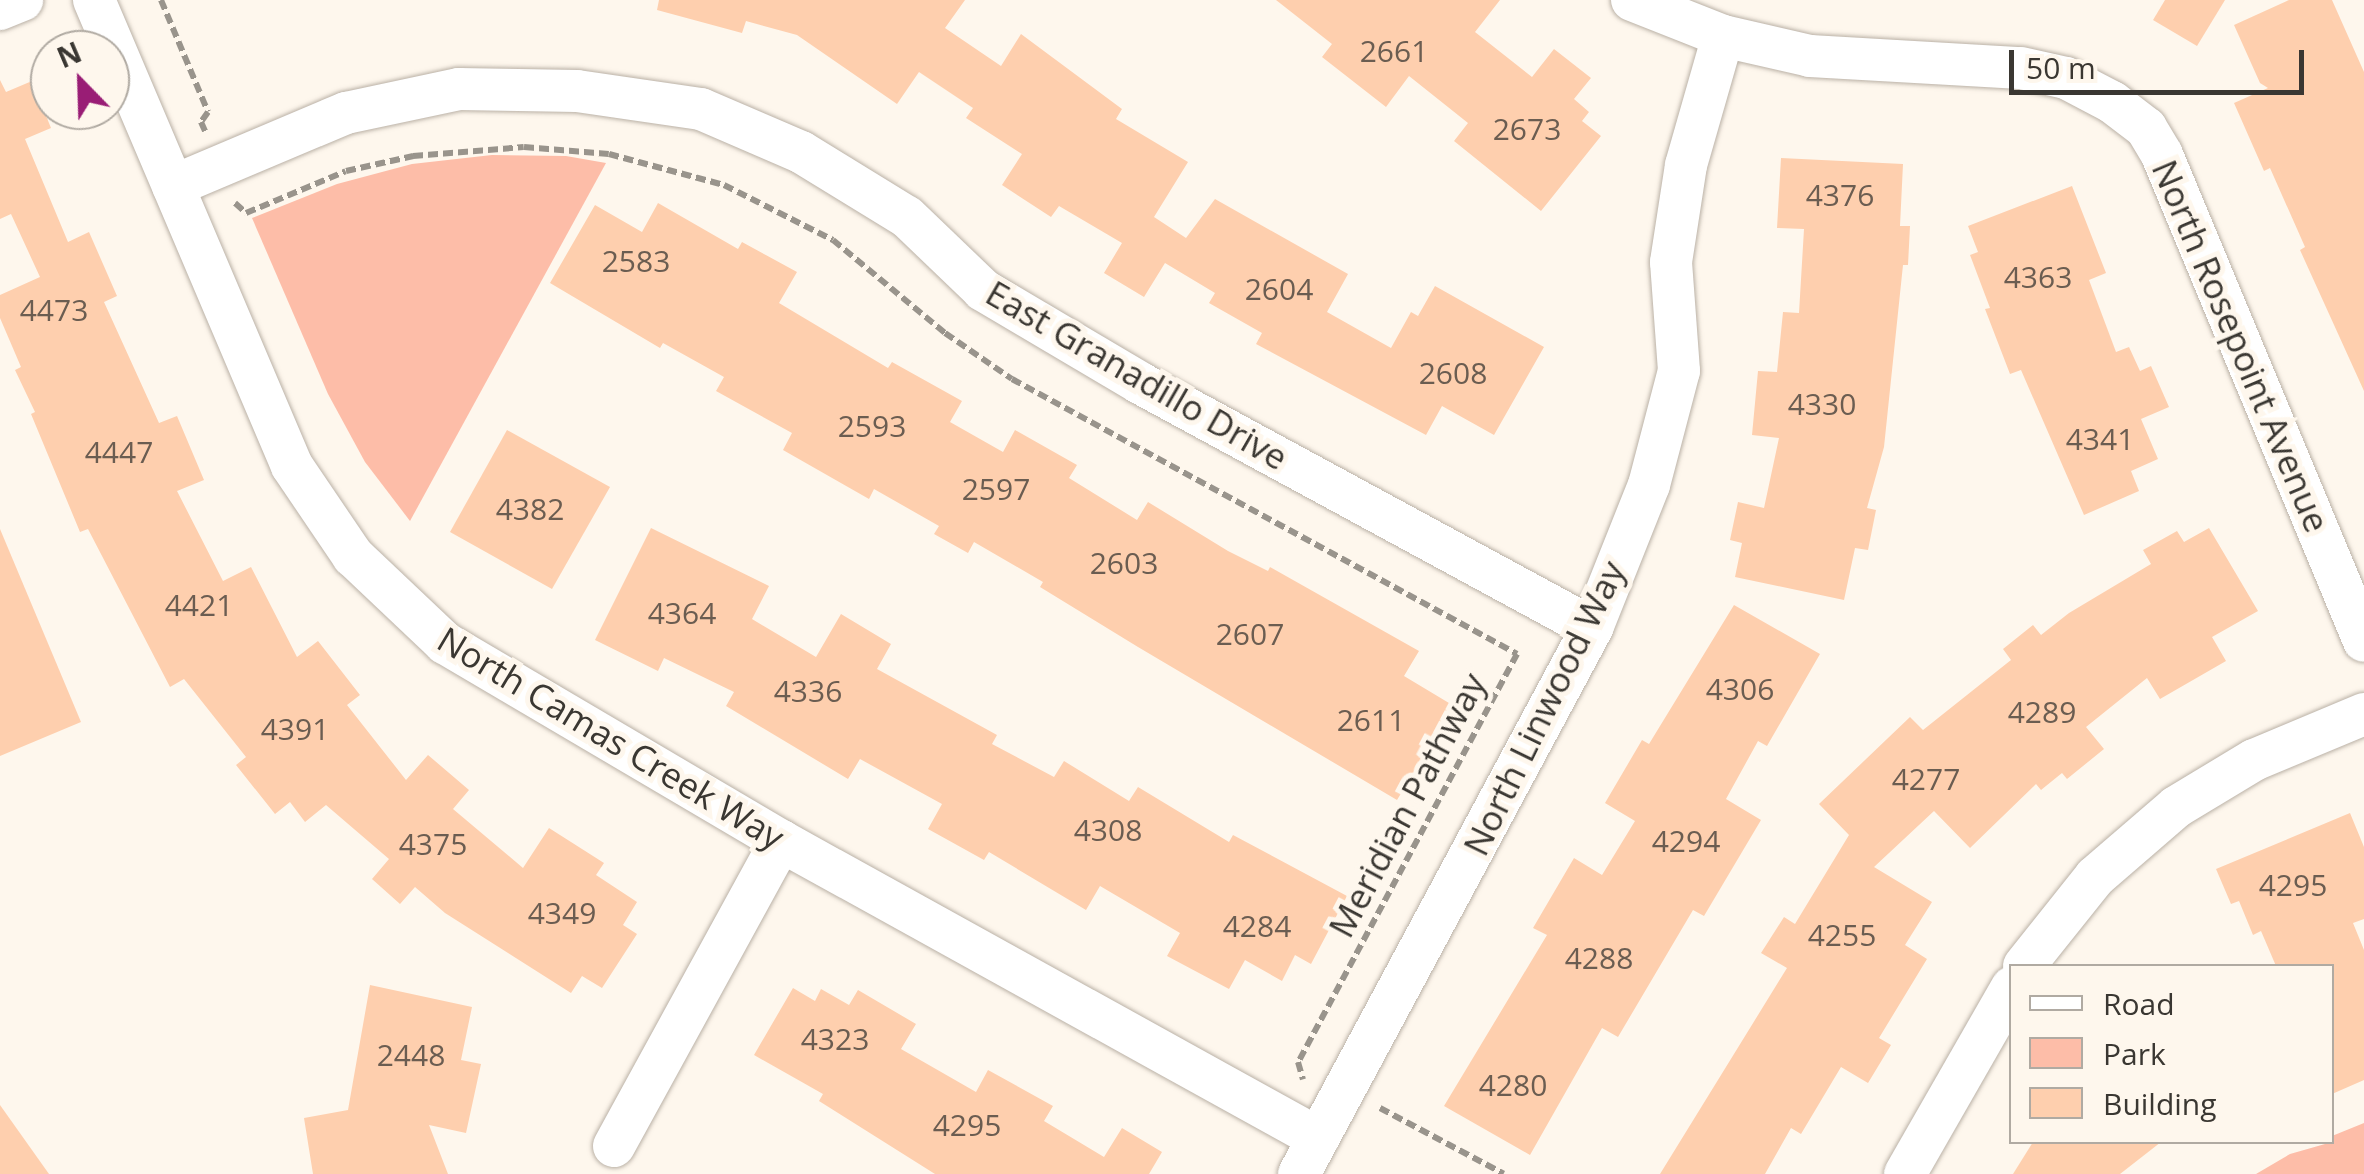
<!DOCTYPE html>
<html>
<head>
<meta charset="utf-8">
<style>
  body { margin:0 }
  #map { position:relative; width:2364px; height:1174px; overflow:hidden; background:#fef7ed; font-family:"Open Sans",sans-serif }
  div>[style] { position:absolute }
  .green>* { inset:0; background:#fdbda8 }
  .building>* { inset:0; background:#fecfae }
  .path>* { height:6px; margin-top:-3px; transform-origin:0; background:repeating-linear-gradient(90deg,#99948c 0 10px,transparent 0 15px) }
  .roads { filter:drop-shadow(0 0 2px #bab1a6) drop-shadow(0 0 2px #bab1a6) }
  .minor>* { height:42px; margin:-21px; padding:0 21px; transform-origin:21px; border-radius:21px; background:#fff }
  span { translate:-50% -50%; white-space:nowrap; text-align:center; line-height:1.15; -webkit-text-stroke:10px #fef7ed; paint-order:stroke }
  .number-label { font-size:30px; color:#6b5d51 }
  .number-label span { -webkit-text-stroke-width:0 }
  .street-label { font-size:35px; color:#3a3732 }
  .legend { position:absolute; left:2009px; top:964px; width:325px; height:180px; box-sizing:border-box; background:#fef7ed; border:2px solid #b0aaa2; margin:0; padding:12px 18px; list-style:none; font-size:30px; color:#3a3732 }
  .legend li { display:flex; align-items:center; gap:20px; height:50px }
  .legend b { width:50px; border:2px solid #b0aaa2 }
  .north { position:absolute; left:30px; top:30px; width:100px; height:100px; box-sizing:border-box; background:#fef7ed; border:2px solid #b0aaa2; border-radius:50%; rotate:337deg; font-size:28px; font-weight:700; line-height:40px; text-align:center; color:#3a3732 }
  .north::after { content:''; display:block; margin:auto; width:35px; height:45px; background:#991d75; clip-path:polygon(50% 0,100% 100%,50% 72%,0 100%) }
  .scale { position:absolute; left:2009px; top:50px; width:295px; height:45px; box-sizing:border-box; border:5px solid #3a3732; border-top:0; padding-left:12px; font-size:30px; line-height:35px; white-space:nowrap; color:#3a3732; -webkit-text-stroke:8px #fef7ed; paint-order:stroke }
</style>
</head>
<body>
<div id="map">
  <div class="green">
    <div style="clip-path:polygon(492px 155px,566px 156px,606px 163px,410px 521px,365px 462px,328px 394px,252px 218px,337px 184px,412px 164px)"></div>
    <div style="clip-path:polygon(2364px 1123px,2364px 1174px,2256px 1174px,2290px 1154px,2332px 1142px,2332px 1136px)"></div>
  </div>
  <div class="building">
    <div style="clip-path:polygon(659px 0,965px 0,945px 28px,1001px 66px,1021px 34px,1122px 109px,1116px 119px,1188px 162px,1154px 217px,1186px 238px,1215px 199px,1348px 274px,1327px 312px,1391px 348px,1411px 312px,1418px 316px,1435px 286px,1544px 347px,1494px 435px,1442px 406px,1426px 435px,1256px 344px,1262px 333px,1209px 303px,1215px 293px,1165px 263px,1144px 297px,1104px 273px,1122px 243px,1059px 206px,1051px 217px,1002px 185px,1022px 154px,966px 118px,973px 108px,919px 72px,897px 104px,797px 35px,746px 21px,742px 33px,657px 10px)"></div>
    <div style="clip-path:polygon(1276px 0,1500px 0,1475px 32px,1532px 77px,1554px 49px,1591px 78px,1574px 99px,1589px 112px,1582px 121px,1601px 136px,1541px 211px,1454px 141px,1468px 123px,1409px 76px,1386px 107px,1322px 57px,1332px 44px)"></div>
    <div style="clip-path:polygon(2165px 0,2225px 0,2197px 46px,2153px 20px)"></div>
    <div style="clip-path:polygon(2289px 0,2332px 0,2364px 72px,2364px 391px,2300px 250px,2305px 247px,2270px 168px,2264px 171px,2234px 103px,2268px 88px,2260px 83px,2234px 25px)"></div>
    <div style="clip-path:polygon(0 80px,6px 92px,32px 81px,51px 128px,25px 139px,68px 242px,89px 232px,117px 296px,104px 302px,159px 423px,177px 416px,204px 480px,177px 491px,223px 581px,251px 567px,297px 657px,318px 641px,360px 695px,347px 705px,406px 780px,428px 755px,469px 790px,453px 809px,523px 868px,549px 828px,604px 863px,596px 875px,637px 902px,623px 925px,637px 934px,602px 988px,582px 976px,571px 993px,445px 913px,415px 887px,400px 904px,372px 879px,389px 859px,326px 805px,305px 822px,290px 802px,275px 814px,236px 765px,246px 757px,184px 679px,170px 687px,88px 529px,80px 532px,31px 414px,35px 412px,15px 370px,21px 367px,0 318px,0 295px,40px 277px,11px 214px,0 219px)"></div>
    <div style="clip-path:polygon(1781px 158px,1903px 164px,1900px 226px,1910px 226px,1908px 265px,1903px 265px,1884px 447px,1867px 508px,1876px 510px,1868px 550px,1855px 548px,1844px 600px,1735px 577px,1742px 543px,1730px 540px,1738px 502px,1764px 508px,1779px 438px,1752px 435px,1758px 371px,1777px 372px,1783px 312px,1799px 313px,1804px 229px,1777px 228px)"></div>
    <div style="clip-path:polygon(2072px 186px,2106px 273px,2089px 280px,2116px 352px,2129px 347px,2140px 371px,2151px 366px,2169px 407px,2141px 419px,2158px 459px,2131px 471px,2139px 491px,2084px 515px,2021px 370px,2010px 374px,1985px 309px,1990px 308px,1970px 255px,1978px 252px,1968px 226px)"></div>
    <div style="clip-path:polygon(658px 203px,738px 249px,742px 242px,797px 272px,779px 303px,888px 368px,892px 362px,962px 401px,950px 422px,1003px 452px,1015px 430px,1077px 465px,1069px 478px,1137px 520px,1148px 502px,1228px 551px,1268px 571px,1270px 567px,1419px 651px,1404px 676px,1454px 706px,1397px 800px,1138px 647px,1040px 587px,1043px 582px,974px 542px,968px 553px,934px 534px,939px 526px,874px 489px,869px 499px,783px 450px,792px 433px,716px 391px,724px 377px,663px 343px,660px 348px,550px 283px,595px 205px,642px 232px)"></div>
    <div style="clip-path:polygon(507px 430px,610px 487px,552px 589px,450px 532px)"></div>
    <div style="clip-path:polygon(651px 528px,769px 586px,752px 619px,816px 657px,841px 614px,891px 644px,877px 669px,997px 735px,992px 744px,1054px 777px,1064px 761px,1129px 801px,1138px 787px,1229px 842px,1233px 835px,1347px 896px,1311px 964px,1295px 955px,1282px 981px,1245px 960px,1229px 989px,1167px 956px,1180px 933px,1100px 886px,1086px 910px,989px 852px,984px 860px,928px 829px,942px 804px,860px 759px,848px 779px,726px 706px,734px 692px,664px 658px,658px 671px,595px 640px)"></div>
    <div style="clip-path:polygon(2209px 528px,2258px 611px,2212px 637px,2226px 661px,2160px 699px,2147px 678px,2086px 727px,2104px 749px,2067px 779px,2062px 773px,2041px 790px,2036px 784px,1970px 848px,1934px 811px,1874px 867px,1932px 902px,1905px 945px,1927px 959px,1879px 1038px,1891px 1045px,1868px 1083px,1841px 1067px,1801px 1134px,1791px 1128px,1765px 1174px,1660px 1174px,1787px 968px,1761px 953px,1784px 917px,1795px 924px,1849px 835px,1819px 804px,1910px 717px,1923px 730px,2011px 660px,2003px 649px,2033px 625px,2041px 635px,2069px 613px,2151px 564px,2143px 550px,2177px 531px,2184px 542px)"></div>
    <div style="clip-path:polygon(0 529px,81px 722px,0 756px)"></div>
    <div style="clip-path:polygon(1734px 605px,1820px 654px,1767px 746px,1758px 741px,1726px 799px,1761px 820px,1704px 916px,1693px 910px,1618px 1037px,1602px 1028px,1530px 1155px,1444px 1106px,1547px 935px,1533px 928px,1574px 858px,1602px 875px,1635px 821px,1605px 803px,1642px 740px,1649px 744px)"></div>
    <div style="clip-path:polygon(2350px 813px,2364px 847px,2364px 919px,2353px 923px,2364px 950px,2364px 1080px,2332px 1094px,2332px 966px,2276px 966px,2261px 931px,2253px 935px,2239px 901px,2231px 904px,2216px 869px)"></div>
    <div style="clip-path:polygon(370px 985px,472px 1007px,461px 1060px,481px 1064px,466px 1133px,429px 1125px,448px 1174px,313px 1174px,304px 1118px,348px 1110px)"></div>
    <div style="clip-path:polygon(793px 988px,815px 1001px,821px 989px,849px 1005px,858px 990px,916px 1024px,901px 1049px,976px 1092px,988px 1070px,1053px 1106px,1044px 1121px,1104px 1157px,1122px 1128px,1162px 1152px,1149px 1174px,935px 1174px,819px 1101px,823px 1094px,754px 1055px)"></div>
    <div style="clip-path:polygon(0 1105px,49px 1174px,0 1174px)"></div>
    <div style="clip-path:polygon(2033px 1142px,2161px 1142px,2120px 1174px,2013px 1174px)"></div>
  </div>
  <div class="path">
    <div style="left:161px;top:0;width:121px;rotate:67.2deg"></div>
    <div style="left:208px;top:112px;width:12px;rotate:125deg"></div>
    <div style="left:201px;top:122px;width:10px;rotate:66deg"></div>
    <div style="left:235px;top:203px;width:15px;rotate:42deg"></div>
    <div style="left:246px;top:213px;width:108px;rotate:-22.8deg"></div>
    <div style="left:346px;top:171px;width:69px;rotate:-12.6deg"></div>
    <div style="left:413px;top:156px;width:111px;rotate:-4.6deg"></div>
    <div style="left:524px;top:147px;width:85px;rotate:4.7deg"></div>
    <div style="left:609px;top:154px;width:119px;rotate:15.1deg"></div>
    <div style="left:724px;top:185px;width:122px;rotate:26.8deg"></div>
    <div style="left:833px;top:240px;width:146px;rotate:39.7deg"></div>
    <div style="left:945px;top:333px;width:81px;rotate:34.5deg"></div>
    <div style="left:1012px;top:379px;width:575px;rotate:28.57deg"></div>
    <div style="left:1517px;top:654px;width:463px;rotate:118.2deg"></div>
    <div style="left:1298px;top:1062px;width:18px;rotate:74deg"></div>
    <div style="left:1380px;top:1108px;width:140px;rotate:28deg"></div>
  </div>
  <div class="roads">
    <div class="minor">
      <div style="left:94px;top:0;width:506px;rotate:66.98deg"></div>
      <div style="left:292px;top:466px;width:109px;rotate:55.9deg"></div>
      <div style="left:353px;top:556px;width:127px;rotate:43.4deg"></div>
      <div style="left:445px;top:643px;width:390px;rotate:30.5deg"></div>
      <div style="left:781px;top:841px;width:614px;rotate:28.95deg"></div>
      <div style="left:1632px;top:0;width:98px;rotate:21.6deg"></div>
      <div style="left:1723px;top:36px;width:89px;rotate:12.9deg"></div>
      <div style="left:1810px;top:56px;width:211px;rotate:3.3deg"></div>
      <div style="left:2021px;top:68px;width:46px;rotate:12.5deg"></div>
      <div style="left:2066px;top:78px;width:52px;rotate:27.6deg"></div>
      <div style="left:2112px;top:102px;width:43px;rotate:37.4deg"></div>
      <div style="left:2146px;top:128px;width:31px;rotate:59deg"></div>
      <div style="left:2162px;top:155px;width:526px;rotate:67.43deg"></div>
      <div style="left:0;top:9px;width:24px;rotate:-22deg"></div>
      <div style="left:173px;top:186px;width:188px;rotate:-22.9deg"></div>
      <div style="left:346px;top:113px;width:116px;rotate:-12deg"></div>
      <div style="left:459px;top:89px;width:118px;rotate:1deg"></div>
      <div style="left:577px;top:91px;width:125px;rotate:8.3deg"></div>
      <div style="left:701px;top:109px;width:109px;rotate:23.3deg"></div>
      <div style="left:801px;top:152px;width:124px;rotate:31.5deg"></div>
      <div style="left:907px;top:217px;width:105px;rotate:43.8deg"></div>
      <div style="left:983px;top:290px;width:182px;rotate:30.6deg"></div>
      <div style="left:1140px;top:383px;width:514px;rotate:28.46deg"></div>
      <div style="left:2024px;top:966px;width:114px;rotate:-51.4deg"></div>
      <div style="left:2095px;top:877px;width:107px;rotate:-40.8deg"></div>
      <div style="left:2176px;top:807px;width:91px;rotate:-31.1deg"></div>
      <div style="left:2254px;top:760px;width:119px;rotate:-22.7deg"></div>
      <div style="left:614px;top:1146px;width:348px;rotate:-61.3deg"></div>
      <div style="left:1299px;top:1174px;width:620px;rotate:-61.78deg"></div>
      <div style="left:1592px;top:628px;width:154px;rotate:-68.3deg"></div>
      <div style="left:1649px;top:485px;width:118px;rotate:-75.3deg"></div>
      <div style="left:1679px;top:371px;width:109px;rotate:-94.2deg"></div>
      <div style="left:1671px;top:262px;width:98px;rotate:-81.2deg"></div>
      <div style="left:1686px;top:165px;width:134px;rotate:-74deg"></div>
      <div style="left:1905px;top:1174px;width:215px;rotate:-60.2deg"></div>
    </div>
  </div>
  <div class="number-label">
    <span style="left:1394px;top:51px">2661</span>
    <span style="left:1527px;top:129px">2673</span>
    <span style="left:1840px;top:195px">4376</span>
    <span style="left:636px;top:261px">2583</span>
    <span style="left:2038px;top:277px">4363</span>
    <span style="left:1279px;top:289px">2604</span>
    <span style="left:54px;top:310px">4473</span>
    <span style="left:1453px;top:373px">2608</span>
    <span style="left:1822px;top:404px">4330</span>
    <span style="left:872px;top:426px">2593</span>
    <span style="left:2100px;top:439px">4341</span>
    <span style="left:119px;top:452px">4447</span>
    <span style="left:996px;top:489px">2597</span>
    <span style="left:530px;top:509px">4382</span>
    <span style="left:1124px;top:563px">2603</span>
    <span style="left:199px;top:605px">4421</span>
    <span style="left:682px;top:613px">4364</span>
    <span style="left:1250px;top:634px">2607</span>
    <span style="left:1740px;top:689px">4306</span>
    <span style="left:808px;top:691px">4336</span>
    <span style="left:2042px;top:712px">4289</span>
    <span style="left:1371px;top:720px">2611</span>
    <span style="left:295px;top:729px">4391</span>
    <span style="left:1926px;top:779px">4277</span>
    <span style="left:1108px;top:830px">4308</span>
    <span style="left:1686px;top:841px">4294</span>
    <span style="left:433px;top:844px">4375</span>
    <span style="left:2293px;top:885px">4295</span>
    <span style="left:562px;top:913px">4349</span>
    <span style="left:1257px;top:926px">4284</span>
    <span style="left:1842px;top:935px">4255</span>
    <span style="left:1599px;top:958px">4288</span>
    <span style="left:835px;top:1039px">4323</span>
    <span style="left:411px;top:1055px">2448</span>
    <span style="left:1513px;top:1085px">4280</span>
    <span style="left:967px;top:1125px">4295</span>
  </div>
  <div class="street-label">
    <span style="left:2241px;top:346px;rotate:67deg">North Rosepoint Avenue</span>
    <span style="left:1137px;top:375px;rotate:30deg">East Granadillo Drive</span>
    <span style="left:1544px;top:708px;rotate:-64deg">North Linwood Way</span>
    <span style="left:611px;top:738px;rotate:31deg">North Camas Creek Way</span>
    <span style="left:1407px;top:805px;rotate:-62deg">Meridian Pathway</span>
  </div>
  <ul class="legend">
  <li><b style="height:12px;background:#fff"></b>Road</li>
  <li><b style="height:28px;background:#fdbda8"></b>Park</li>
  <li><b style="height:28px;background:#fecfae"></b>Building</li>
  </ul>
  <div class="north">N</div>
  <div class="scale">50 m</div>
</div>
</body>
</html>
